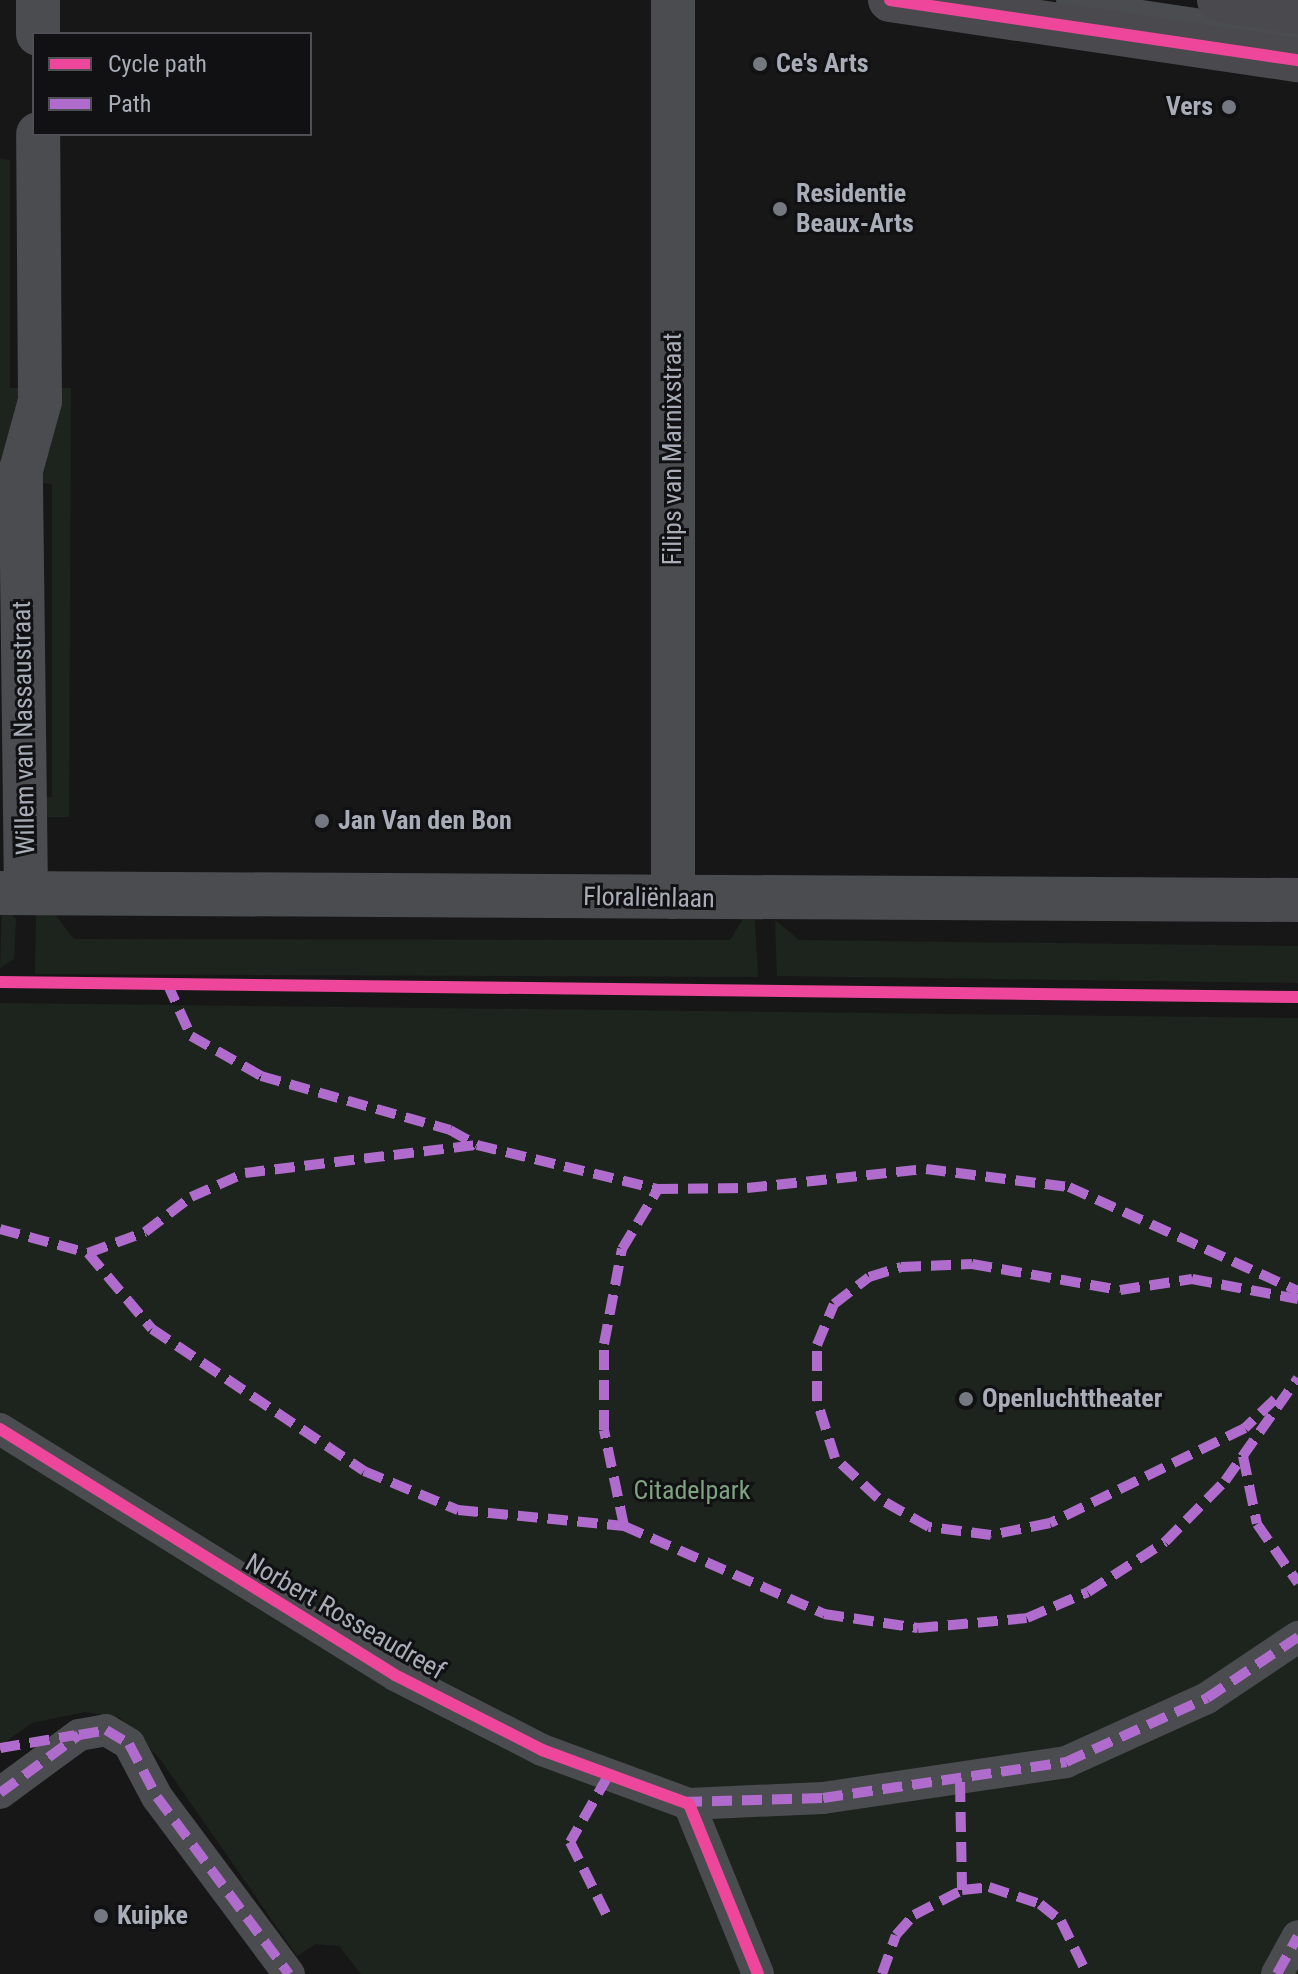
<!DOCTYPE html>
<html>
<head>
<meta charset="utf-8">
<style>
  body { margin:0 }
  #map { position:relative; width:1298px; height:1974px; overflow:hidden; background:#171717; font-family:"Roboto Condensed",sans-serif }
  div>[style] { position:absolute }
  .green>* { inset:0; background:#1d241e }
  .service>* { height:22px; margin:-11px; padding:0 11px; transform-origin:11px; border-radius:11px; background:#4b4c50 }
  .pedestrian>* { height:32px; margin:-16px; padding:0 16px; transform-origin:16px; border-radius:16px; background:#4b4c50 }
  .minor>* { height:44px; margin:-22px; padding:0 22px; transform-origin:22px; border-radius:22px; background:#4b4c50 }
  .secondary>* { height:44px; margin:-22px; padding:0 22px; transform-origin:22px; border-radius:22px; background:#4a4a4e }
  .quiet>* { height:10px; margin-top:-5px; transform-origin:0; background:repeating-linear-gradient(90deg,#b06ccc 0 20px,transparent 0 30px) }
  .cycleway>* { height:12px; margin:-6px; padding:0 6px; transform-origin:6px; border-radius:6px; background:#ed469a }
  .dots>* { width:22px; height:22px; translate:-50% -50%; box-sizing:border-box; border:4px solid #111113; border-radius:50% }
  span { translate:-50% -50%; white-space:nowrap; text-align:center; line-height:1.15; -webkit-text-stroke:6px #111113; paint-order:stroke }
  .poi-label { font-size:26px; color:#a8adb8; font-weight:700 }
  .left { translate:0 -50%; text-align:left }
  .right { translate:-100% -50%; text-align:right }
  .street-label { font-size:26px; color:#a8adb8 }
  .park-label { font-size:26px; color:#7fa381 }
  .legend { position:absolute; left:32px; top:32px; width:280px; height:104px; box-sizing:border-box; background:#111113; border:2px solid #4d4f55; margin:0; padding:10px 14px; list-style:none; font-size:24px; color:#a8adb8 }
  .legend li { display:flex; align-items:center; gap:16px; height:40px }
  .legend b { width:40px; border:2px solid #4d4f55 }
</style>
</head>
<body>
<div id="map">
  <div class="green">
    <div style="clip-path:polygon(0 159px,10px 160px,10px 388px,25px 387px,0 484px)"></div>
    <div style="clip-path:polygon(54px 387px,71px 388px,69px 817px,38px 817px,37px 798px,52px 797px,52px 484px,37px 483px)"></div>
    <div style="clip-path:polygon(2px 904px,16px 919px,14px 959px,0 968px)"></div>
    <div style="clip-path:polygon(49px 907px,74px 939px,730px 940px,743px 919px,755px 920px,758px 977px,35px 974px,36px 914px)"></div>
    <div style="clip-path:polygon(775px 920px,799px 940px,1298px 946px,1298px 983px,777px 976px)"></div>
    <div style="clip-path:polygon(0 1003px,1298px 1018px,1298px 1974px,361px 1974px,339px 1946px,315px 1944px,297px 1956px,160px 1759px,120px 1718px,85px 1712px,32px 1723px,0 1746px)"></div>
  </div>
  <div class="service">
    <div style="left:1067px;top:0;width:233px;rotate:8.4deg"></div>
  </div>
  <div class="pedestrian">
    <div style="left:0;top:1429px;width:465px;rotate:31.9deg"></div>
    <div style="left:395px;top:1675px;width:165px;rotate:27deg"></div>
    <div style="left:542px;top:1750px;width:157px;rotate:20.2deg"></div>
    <div style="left:689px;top:1804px;width:134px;rotate:-2.6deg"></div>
    <div style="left:823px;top:1798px;width:246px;rotate:-8.4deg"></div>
    <div style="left:1066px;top:1762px;width:155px;rotate:-24.4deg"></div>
    <div style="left:1207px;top:1698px;width:110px;rotate:-33.8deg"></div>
    <div style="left:0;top:1793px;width:98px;rotate:-36.3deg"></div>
    <div style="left:79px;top:1735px;width:27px;rotate:-10deg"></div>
    <div style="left:106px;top:1730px;width:27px;rotate:31deg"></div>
    <div style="left:129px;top:1744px;width:60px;rotate:62.2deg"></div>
    <div style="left:157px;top:1797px;width:221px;rotate:53.3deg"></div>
    <div style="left:689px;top:1804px;width:183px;rotate:67.9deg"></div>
    <div style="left:1277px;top:1974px;width:43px;rotate:-61.1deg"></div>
  </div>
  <div class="minor">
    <div style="left:38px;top:0;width:34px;rotate:90deg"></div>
    <div style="left:0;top:893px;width:1298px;rotate:0.31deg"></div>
    <div style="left:26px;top:893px;width:423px;rotate:-90.7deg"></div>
    <div style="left:21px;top:470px;width:72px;rotate:-74.6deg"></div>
    <div style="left:40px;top:401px;width:267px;rotate:-90.4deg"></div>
    <div style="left:673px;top:897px;width:897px;rotate:-90deg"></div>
  </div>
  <div class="secondary">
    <div style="left:890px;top:0;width:412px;rotate:8.4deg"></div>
    <div style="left:1219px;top:0;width:80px;rotate:8.6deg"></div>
  </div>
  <div class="quiet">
    <div style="left:167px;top:983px;width:58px;rotate:65.6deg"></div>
    <div style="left:191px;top:1036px;width:81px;rotate:29.7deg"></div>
    <div style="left:261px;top:1076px;width:197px;rotate:15.9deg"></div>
    <div style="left:450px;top:1130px;width:31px;rotate:29deg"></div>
    <div style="left:0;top:1229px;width:91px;rotate:15.3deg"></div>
    <div style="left:88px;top:1253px;width:99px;rotate:49.9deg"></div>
    <div style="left:152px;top:1329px;width:255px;rotate:33.8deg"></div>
    <div style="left:364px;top:1471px;width:102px;rotate:22.5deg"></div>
    <div style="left:458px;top:1510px;width:167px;rotate:5.5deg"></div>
    <div style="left:624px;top:1526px;width:219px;rotate:23.7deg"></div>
    <div style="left:824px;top:1614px;width:95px;rotate:8.5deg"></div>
    <div style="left:918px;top:1628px;width:109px;rotate:-5.2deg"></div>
    <div style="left:1027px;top:1618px;width:66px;rotate:-23.1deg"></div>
    <div style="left:1088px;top:1592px;width:92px;rotate:-33deg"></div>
    <div style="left:1165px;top:1542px;width:86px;rotate:-45.5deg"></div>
    <div style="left:1225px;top:1481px;width:126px;rotate:-54.7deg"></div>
    <div style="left:88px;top:1253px;width:61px;rotate:-20.2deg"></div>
    <div style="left:145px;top:1232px;width:58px;rotate:-37.3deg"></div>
    <div style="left:191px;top:1197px;width:59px;rotate:-24deg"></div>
    <div style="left:245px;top:1173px;width:234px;rotate:-6.9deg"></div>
    <div style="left:477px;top:1145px;width:186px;rotate:13.7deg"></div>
    <div style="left:658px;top:1189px;width:89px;rotate:-0.6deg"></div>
    <div style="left:747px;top:1188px;width:180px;rotate:-6.1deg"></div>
    <div style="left:926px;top:1169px;width:144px;rotate:7.2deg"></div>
    <div style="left:1069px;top:1187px;width:252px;rotate:24.4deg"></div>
    <div style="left:1275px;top:1399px;width:42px;rotate:136deg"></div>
    <div style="left:1245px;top:1428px;width:217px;rotate:154deg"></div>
    <div style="left:1050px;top:1523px;width:60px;rotate:168.5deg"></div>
    <div style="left:991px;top:1535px;width:63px;rotate:-172.6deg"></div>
    <div style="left:929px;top:1527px;width:59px;rotate:-150.4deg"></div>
    <div style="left:878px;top:1498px;width:59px;rotate:-137.1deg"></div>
    <div style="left:835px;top:1458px;width:60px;rotate:-107.5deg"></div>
    <div style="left:817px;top:1401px;width:56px;rotate:-90deg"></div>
    <div style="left:817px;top:1345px;width:44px;rotate:-67.5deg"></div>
    <div style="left:834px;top:1304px;width:44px;rotate:-37.6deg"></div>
    <div style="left:869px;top:1277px;width:34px;rotate:-17deg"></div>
    <div style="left:901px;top:1267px;width:71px;rotate:-2.4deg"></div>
    <div style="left:972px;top:1264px;width:150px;rotate:10deg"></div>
    <div style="left:1120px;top:1290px;width:73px;rotate:-8.7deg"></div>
    <div style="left:1192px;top:1279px;width:108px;rotate:10.7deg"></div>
    <div style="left:1243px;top:1456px;width:69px;rotate:78.4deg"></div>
    <div style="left:1257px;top:1524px;width:72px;rotate:55.2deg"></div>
    <div style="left:624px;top:1526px;width:98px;rotate:-101.8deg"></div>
    <div style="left:604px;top:1430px;width:86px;rotate:-90deg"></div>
    <div style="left:604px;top:1344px;width:97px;rotate:-79.3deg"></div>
    <div style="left:622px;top:1249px;width:70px;rotate:-59deg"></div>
    <div style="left:0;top:1748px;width:76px;rotate:-9.8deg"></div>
    <div style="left:608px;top:1776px;width:76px;rotate:119.9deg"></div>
    <div style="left:570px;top:1842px;width:89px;rotate:63.4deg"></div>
    <div style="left:960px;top:1782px;width:108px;rotate:88.9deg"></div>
    <div style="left:0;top:1793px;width:98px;rotate:-36.3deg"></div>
    <div style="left:79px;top:1735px;width:27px;rotate:-10deg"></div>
    <div style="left:106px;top:1730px;width:27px;rotate:31deg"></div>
    <div style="left:129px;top:1744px;width:60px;rotate:62.2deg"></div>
    <div style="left:157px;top:1797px;width:221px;rotate:53.3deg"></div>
    <div style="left:682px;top:1802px;width:141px;rotate:-1.6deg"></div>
    <div style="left:823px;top:1798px;width:246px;rotate:-8.4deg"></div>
    <div style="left:1066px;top:1762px;width:155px;rotate:-24.4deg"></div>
    <div style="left:1207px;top:1698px;width:110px;rotate:-33.8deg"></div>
    <div style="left:882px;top:1974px;width:41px;rotate:-70.3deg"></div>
    <div style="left:896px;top:1935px;width:27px;rotate:-48deg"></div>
    <div style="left:914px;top:1915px;width:54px;rotate:-27.5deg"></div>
    <div style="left:962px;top:1890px;width:27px;rotate:-6deg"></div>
    <div style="left:989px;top:1887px;width:54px;rotate:18.4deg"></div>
    <div style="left:1040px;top:1904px;width:27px;rotate:39deg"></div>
    <div style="left:1061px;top:1921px;width:59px;rotate:63.9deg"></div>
    <div style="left:1277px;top:1974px;width:43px;rotate:-61.1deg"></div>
  </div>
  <div class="cycleway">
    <div style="left:890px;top:0;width:412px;rotate:8.4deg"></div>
    <div style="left:0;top:982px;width:1298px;rotate:0.66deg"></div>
    <div style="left:0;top:1429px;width:465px;rotate:31.9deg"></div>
    <div style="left:395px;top:1675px;width:165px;rotate:27deg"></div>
    <div style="left:542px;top:1750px;width:157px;rotate:20.2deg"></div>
    <div style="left:689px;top:1804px;width:183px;rotate:67.9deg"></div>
  </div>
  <div class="dots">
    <div style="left:760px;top:64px;background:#757880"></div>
    <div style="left:1229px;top:107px;background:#757880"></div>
    <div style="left:780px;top:209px;background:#757880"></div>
    <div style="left:322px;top:821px;background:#757880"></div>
    <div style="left:966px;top:1399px;background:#757880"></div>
    <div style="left:101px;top:1916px;background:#757880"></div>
  </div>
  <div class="poi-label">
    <span class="left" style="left:776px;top:64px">Ce's Arts</span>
    <span class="right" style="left:1213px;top:107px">Vers</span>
    <span class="left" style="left:796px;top:209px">Residentie<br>Beaux-Arts</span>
    <span class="left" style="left:338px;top:821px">Jan Van den Bon</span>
    <span class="left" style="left:982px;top:1399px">Openluchttheater</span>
    <span class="left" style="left:117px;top:1916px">Kuipke</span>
  </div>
  <div class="street-label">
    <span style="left:673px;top:449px;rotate:-90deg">Filips van Marnixstraat</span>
    <span style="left:24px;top:728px;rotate:-91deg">Willem van Nassaustraat</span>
    <span style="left:649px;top:898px;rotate:1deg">Floraliënlaan</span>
    <span style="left:345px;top:1617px;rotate:30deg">Norbert Rosseaudreef</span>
  </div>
  <div class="park-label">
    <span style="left:692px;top:1491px">Citadelpark</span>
  </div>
  <ul class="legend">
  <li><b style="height:10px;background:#ed469a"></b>Cycle path</li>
  <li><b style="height:10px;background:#b06ccc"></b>Path</li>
  </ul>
</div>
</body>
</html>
